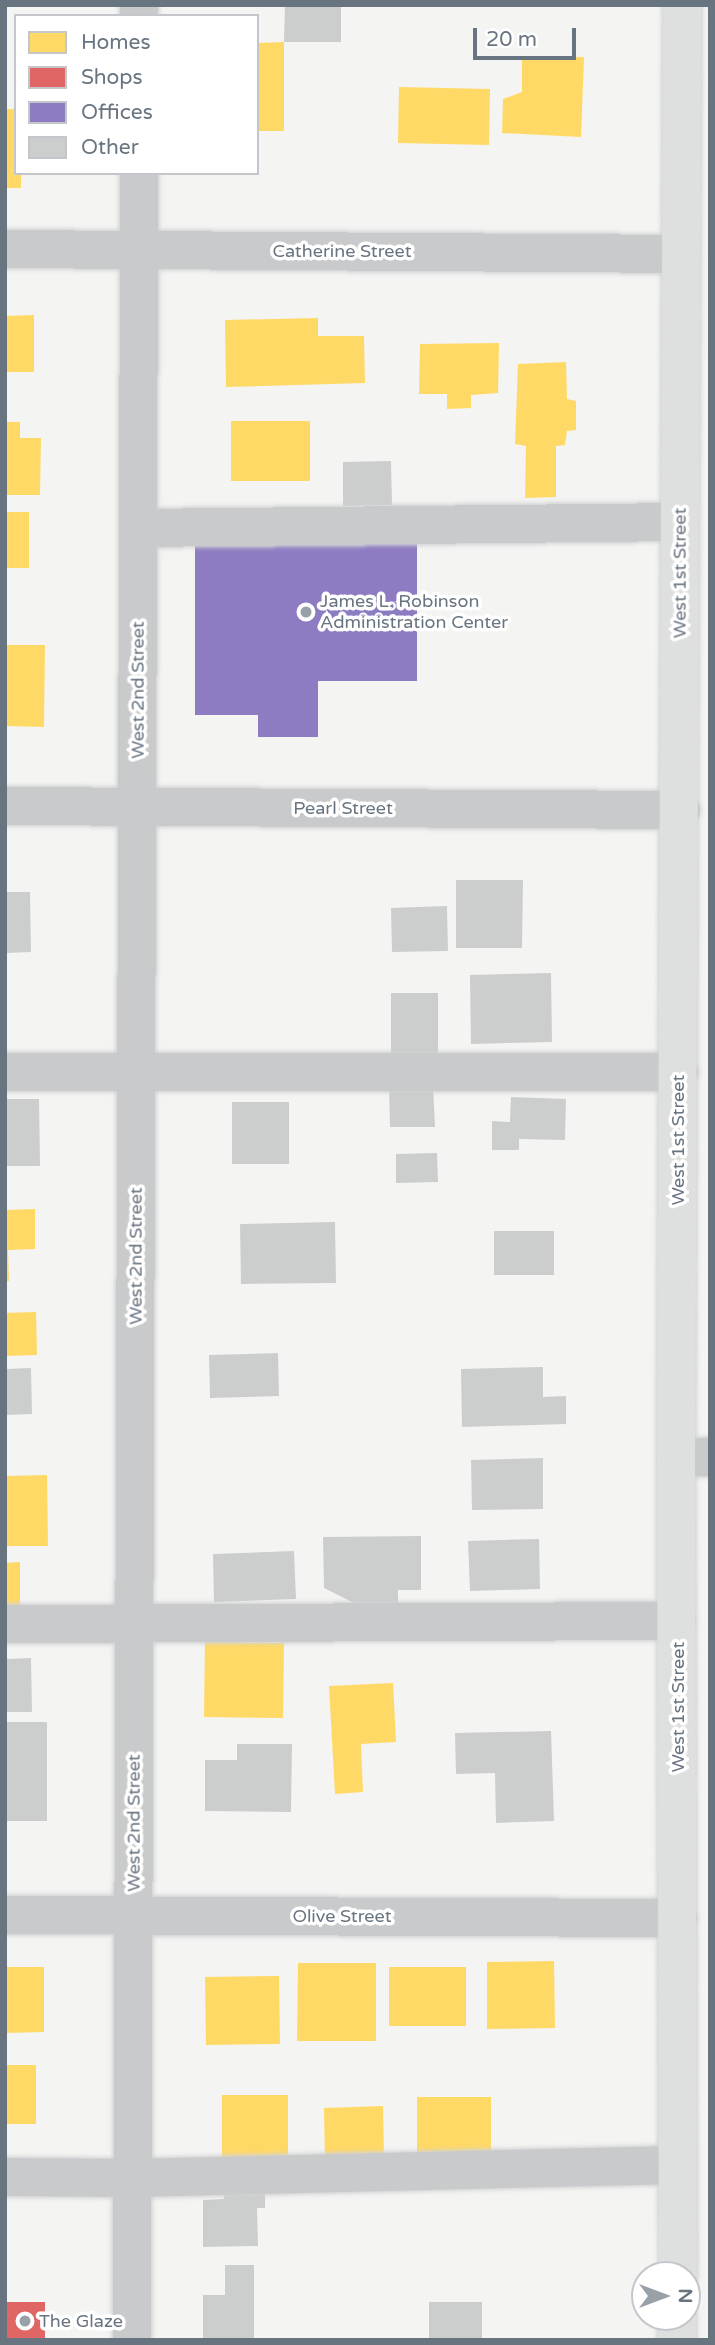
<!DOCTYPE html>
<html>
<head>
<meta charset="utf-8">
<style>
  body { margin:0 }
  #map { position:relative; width:715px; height:2345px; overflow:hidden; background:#f4f4f3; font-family:"Varela Round",sans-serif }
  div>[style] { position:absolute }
  .homes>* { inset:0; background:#ffd966 }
  .shops>* { inset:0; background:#e06666 }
  .offices>* { inset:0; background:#8e7cc3 }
  .building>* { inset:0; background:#cccdcd }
  .roads { filter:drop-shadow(0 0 2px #d1d2d3) drop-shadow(0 0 2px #d1d2d3) }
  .minor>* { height:38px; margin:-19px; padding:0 19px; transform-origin:19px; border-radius:19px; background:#c9cacb }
  .major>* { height:38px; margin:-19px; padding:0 19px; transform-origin:19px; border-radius:19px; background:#dedfdf }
  .dots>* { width:19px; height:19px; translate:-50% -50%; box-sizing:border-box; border:4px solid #fff; border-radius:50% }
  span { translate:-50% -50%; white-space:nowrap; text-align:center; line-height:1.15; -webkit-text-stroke:7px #fff; paint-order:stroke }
  .street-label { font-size:18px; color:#687480 }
  .poi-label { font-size:18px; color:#687480 }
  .left { translate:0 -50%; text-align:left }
  .frame { position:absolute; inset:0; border:7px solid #687480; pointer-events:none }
  .legend { position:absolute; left:14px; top:14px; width:245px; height:161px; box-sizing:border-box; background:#fff; border:2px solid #c3c7cc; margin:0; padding:9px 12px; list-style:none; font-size:21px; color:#687480 }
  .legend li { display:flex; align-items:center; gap:14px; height:35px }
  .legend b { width:35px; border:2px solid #c3c7cc }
  .north { position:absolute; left:631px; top:2261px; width:70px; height:70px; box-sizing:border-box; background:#fff; border:2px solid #c3c7cc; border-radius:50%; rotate:90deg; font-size:19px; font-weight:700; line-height:28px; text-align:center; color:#687480 }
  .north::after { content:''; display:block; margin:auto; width:24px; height:32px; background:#99a1a8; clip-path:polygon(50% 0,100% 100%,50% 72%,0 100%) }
  .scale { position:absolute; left:473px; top:28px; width:103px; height:32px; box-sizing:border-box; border:4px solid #687480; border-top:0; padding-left:9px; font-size:21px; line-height:24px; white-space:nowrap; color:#687480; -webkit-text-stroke:5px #fff; paint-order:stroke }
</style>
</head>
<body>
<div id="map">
  <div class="homes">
    <div style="clip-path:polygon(284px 42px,284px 131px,257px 131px,257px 43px)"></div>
    <div style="clip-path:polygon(522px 56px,584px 57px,581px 137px,502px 133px,503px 99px,522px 92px)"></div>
    <div style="clip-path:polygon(399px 87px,490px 89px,489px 145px,398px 143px)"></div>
    <div style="clip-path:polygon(5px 109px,16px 109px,16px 173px,21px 173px,21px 188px,5px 188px)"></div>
    <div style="clip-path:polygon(34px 315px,34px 372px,5px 372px,5px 316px)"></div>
    <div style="clip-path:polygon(318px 318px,318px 336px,364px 336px,365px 383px,226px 387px,225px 320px)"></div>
    <div style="clip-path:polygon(499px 343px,498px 393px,471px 395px,471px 408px,447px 409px,447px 394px,419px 394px,420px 344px)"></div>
    <div style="clip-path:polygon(566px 362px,567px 399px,576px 401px,576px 430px,567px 431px,565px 445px,556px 446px,556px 497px,525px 498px,526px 446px,515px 444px,518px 364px)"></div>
    <div style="clip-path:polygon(231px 421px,310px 421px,310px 481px,231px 481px)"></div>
    <div style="clip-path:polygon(5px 422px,20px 422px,20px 438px,41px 438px,40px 495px,5px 495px)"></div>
    <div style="clip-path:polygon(5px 512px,29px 512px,29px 568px,5px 568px)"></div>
    <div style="clip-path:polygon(5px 645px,45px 645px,44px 727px,5px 726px)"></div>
    <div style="clip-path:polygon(35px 1209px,35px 1249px,8px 1250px,9px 1281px,5px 1281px,5px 1210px)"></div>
    <div style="clip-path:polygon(36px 1312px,37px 1355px,5px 1356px,5px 1313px)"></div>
    <div style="clip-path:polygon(47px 1475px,48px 1546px,5px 1546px,5px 1476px)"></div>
    <div style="clip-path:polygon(20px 1562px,20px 1610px,5px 1610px,5px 1563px)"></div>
    <div style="clip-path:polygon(205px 1642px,284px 1643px,283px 1718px,204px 1717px)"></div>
    <div style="clip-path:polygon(393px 1683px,396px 1742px,361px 1744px,363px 1792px,335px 1794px,329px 1686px)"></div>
    <div style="clip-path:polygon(554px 1961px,555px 2028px,487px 2029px,487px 1962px)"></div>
    <div style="clip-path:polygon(298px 1963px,376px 1963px,376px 2041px,297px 2041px)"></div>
    <div style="clip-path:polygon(5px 1967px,44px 1967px,44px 2032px,5px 2033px)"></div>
    <div style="clip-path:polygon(389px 1967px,466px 1967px,466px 2026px,389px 2026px)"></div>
    <div style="clip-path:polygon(279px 1976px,280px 2044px,206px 2045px,205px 1977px)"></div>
    <div style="clip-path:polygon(5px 2065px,36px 2065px,36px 2124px,5px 2124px)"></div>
    <div style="clip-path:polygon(222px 2095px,288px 2095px,288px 2161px,222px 2161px)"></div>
    <div style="clip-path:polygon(417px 2097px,491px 2097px,491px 2161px,417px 2161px)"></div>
    <div style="clip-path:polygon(383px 2106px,384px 2161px,325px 2162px,324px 2108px)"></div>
  </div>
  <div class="shops">
    <div style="clip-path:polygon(5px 2302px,45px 2302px,45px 2340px,5px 2340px)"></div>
  </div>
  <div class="offices">
    <div style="clip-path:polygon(195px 543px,417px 543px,417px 681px,318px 681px,318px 737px,258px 737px,258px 715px,195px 715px)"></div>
  </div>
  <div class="building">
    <div style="clip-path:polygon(285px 5px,341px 5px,341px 42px,284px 42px)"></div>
    <div style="clip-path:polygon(391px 461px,392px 505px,343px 506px,343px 462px)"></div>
    <div style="clip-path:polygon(456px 880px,523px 880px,522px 948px,456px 948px)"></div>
    <div style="clip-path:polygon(5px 892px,30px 892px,31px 952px,5px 953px)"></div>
    <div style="clip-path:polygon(447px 906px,448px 951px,392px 952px,391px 908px)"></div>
    <div style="clip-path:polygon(551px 973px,552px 1042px,471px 1044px,470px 975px)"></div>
    <div style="clip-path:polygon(391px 993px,438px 993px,438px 1056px,391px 1056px)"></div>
    <div style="clip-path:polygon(433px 1085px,435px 1127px,390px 1127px,389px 1086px)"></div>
    <div style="clip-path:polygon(511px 1097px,566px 1099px,565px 1140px,519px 1139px,519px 1150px,492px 1150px,492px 1121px,510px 1122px)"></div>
    <div style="clip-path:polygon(5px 1099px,39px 1099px,40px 1166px,5px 1166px)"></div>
    <div style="clip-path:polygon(232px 1102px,289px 1102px,289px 1164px,232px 1164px)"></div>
    <div style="clip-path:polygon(437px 1153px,438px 1182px,396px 1183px,396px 1154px)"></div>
    <div style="clip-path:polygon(335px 1222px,336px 1283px,241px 1284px,240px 1224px)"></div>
    <div style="clip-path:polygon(494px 1231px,554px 1231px,554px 1275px,494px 1275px)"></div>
    <div style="clip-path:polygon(278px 1353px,279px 1396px,210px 1398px,209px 1355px)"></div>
    <div style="clip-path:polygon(543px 1367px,543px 1397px,566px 1396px,566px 1424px,462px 1427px,461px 1369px)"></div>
    <div style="clip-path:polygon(31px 1368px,32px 1414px,5px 1415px,5px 1369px)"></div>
    <div style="clip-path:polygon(543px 1458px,543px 1509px,472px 1510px,471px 1460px)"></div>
    <div style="clip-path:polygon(421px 1536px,421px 1590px,398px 1590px,398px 1606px,360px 1606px,324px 1588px,323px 1537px)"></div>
    <div style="clip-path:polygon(539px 1539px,540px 1589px,470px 1591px,468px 1541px)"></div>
    <div style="clip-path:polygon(294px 1551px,296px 1599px,214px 1602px,213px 1554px)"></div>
    <div style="clip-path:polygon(31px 1658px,32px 1712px,5px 1712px,5px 1659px)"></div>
    <div style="clip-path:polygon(5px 1722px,47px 1722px,47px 1821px,5px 1821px)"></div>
    <div style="clip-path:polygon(551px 1731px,554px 1821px,496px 1823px,495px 1773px,456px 1774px,455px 1733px)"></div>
    <div style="clip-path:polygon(237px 1744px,292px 1744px,291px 1812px,205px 1811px,205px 1760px,237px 1760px)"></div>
    <div style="clip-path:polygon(265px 2178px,265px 2208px,257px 2208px,258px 2246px,203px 2247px,203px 2200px,224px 2199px,223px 2179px)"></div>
    <div style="clip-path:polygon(225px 2265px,254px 2265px,254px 2340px,203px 2340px,203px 2295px,225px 2295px)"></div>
    <div style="clip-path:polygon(429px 2302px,482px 2302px,482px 2340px,429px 2340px)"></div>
  </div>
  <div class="roads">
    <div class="minor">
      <div style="left:139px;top:16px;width:11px;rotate:-90deg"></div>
      <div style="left:5px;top:249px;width:675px;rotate:0.42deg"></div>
      <div style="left:138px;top:528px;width:542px;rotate:-0.63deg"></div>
      <div style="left:5px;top:806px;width:676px;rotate:0.34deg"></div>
      <div style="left:5px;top:1072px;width:674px"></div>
      <div style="left:676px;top:1458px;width:34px;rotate:-2deg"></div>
      <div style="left:5px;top:1624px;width:672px;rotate:-0.26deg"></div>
      <div style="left:5px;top:1915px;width:673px;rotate:0.26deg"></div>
      <div style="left:5px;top:2177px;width:128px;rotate:0.4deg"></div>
      <div style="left:133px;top:2178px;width:545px;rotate:-1.37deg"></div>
      <div style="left:132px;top:2340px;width:2167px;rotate:-89.81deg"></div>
    </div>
    <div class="major">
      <div style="left:678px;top:2275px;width:817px;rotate:-90.14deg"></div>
      <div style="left:676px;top:1458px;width:1453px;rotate:-89.76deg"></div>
      <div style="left:677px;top:2340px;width:23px;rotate:-90deg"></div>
    </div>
  </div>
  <div class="dots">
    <div style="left:306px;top:612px;background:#99a1a8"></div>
    <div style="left:25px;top:2321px;background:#99a1a8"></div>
  </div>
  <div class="street-label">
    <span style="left:342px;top:251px">Catherine Street</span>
    <span style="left:680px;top:573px;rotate:-90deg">West 1st Street</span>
    <span style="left:138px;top:690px;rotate:-90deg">West 2nd Street</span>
    <span style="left:343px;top:808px">Pearl Street</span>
    <span style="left:678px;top:1140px;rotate:-90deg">West 1st Street</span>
    <span style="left:136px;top:1256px;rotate:-90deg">West 2nd Street</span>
    <span style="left:678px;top:1707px;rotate:-90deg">West 1st Street</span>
    <span style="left:134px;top:1823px;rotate:-90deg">West 2nd Street</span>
    <span style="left:342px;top:1916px">Olive Street</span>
  </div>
  <div class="poi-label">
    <span class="left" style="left:320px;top:612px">James L. Robinson<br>Administration Center</span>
    <span class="left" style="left:39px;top:2321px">The Glaze</span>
  </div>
  <div class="frame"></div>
  <ul class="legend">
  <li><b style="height:19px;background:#ffd966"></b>Homes</li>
  <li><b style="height:19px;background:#e06666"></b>Shops</li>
  <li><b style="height:19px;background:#8e7cc3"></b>Offices</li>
  <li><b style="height:19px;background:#cccdcd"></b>Other</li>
  </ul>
  <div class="north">N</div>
  <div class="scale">20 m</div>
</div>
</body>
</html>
